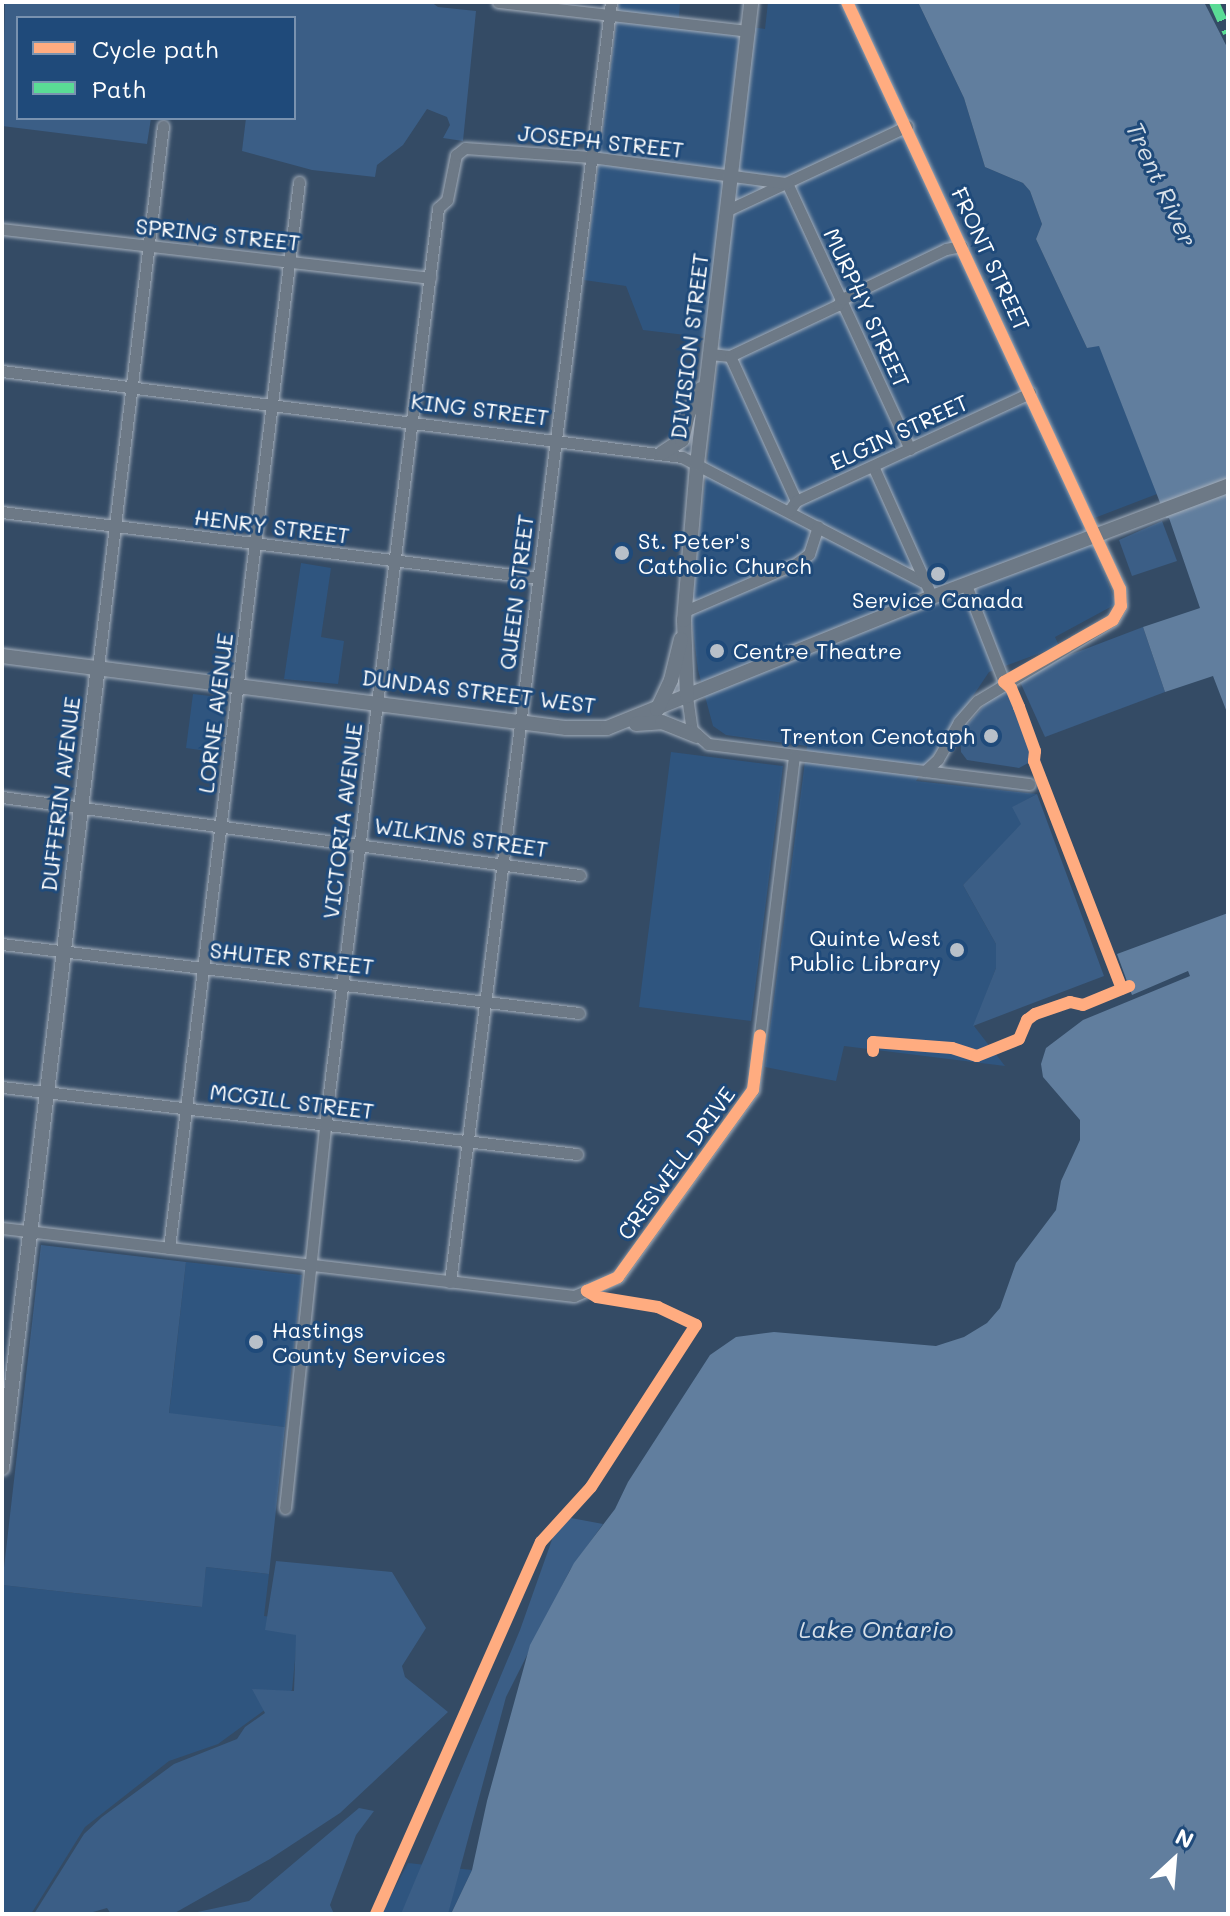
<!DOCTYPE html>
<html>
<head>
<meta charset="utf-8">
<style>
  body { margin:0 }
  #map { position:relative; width:1230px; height:1916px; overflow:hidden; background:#344b65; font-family:Mali,sans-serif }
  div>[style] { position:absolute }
  .built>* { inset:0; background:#2f557f }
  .green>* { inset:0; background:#3b5e86 }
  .water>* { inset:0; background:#617e9e }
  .roads { filter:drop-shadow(0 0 2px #a4aeba) drop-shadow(0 0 2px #a4aeba) }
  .minor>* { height:11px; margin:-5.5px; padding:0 5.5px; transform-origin:5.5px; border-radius:5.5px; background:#6d7986 }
  .major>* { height:14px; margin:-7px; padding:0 7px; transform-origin:7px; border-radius:7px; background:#6d7986 }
  .quiet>* { height:10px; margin-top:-5px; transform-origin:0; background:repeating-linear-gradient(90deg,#5adb95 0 20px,transparent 0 30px) }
  .cycleway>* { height:12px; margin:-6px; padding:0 6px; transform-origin:6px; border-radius:6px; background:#ffac80 }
  .dots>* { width:22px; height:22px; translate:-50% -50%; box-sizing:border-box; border:4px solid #1f4a7a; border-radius:50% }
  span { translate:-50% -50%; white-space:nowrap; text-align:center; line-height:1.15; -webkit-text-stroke:6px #1f4a7a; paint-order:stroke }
  .street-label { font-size:22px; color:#fff }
  .poi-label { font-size:22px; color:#fff }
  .left { translate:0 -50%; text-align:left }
  .right { translate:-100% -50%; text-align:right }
  .water-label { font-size:24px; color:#d8e0e8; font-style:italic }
  .frame { position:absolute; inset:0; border:4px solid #fff; pointer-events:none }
  .legend { position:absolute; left:16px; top:16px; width:280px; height:104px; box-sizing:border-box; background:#1f4a7a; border:2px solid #7992af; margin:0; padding:10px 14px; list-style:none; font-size:24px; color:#fff }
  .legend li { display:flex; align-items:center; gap:16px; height:40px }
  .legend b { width:40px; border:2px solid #7992af }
  .north { position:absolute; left:1134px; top:1820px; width:80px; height:80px; -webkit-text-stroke:6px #1f4a7a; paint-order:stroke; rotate:26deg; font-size:22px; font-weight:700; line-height:32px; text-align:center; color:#fff }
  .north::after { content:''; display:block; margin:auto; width:28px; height:36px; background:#fff; clip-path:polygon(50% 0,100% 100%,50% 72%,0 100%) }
</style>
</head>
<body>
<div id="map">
  <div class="built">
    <div style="clip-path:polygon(619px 2px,680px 2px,679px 18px,765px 29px,768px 2px,918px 2px,964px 98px,985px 167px,1023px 183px,1030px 191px,1042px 224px,1036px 239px,1087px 348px,1099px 345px,1157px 494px,1084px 522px,1116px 604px,1055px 637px,1059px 646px,989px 672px,916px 781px,1037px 794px,1013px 807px,1022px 824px,963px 885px,996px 944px,996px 968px,974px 1026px,1005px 1066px,844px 1046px,836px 1081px,765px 1067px,807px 746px,726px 735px,713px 726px,698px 670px,691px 615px,720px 339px,643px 330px,626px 286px,584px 280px)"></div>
    <div style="clip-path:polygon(301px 563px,331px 568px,321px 637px,344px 641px,338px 684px,284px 679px)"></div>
    <div style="clip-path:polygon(193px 694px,227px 698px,220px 753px,186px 748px)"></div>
    <div style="clip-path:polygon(671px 752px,783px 766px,751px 1021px,639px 1007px)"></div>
    <div style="clip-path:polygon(186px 1262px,302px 1275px,285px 1427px,169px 1414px)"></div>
    <div style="clip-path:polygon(206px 1567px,269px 1574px,264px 1616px,299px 1620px,292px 1690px,218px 1744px,169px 1761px,85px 1827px,31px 1914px,2px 1914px,2px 1585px,201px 1607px)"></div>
    <div style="clip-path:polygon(408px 1863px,472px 1870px,451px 1914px,381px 1914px)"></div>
  </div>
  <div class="green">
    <div style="clip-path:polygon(5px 2px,431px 2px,438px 7px,476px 11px,463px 141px,443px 138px,450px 125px,447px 117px,427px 109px,403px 145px,377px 165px,375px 177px,312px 170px,242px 151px,246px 118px,294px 118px,294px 18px,18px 18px,18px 118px,151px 118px,147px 144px,2px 126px)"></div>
    <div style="clip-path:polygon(1162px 521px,1177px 561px,1132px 576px,1119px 540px)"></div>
    <div style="clip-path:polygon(1143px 627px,1165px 692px,1045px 737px,1017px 675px)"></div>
    <div style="clip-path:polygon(1002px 692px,1009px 692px,1034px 753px,1030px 762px,1019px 768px,967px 760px,961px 752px,960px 733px,987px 702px)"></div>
    <div style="clip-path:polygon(1037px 794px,1104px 976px,973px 1026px,996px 968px,996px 944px,963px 885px,1021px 824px,1012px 807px)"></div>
    <div style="clip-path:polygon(41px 1245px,186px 1262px,169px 1413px,285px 1427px,269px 1574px,206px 1567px,202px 1607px,2px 1585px)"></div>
    <div style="clip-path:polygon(571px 1518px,603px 1524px,570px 1570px,506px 1697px,448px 1914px,401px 1914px,520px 1630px,554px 1534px)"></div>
    <div style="clip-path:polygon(276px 1561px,392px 1572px,426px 1628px,402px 1666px,405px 1677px,448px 1712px,340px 1813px,270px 1859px,173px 1914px,111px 1914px,107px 1908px,86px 1914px,34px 1914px,84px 1834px,102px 1817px,174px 1764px,237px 1739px,245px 1727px,265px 1713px,252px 1689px,294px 1691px,296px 1635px,265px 1630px)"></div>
    <div style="clip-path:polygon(359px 1808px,374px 1811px,356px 1835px,330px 1905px,334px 1914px,188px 1914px,249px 1901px)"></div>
  </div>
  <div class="water">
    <div style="clip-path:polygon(918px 2px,1204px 2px,1228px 49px,1228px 715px,1213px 676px,1165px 692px,1143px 627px,1200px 608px,1169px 518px,1166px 518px,1099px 346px,1087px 348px,1036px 239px,1042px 224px,1030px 191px,1023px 183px,985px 167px,964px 98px)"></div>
    <div style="clip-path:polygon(1228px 913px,1228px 1914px,451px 1914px,472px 1870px,487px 1801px,530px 1645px,574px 1563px,615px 1509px,628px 1482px,710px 1355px,736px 1337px,774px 1332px,936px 1346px,964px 1337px,987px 1323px,1000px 1308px,1016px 1263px,1056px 1210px,1061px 1181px,1080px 1140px,1080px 1120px,1043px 1077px,1041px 1064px,1046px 1048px,1083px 1020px,1190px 976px,1188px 971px,1132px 995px,1117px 954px)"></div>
  </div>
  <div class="roads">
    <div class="minor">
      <div style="left:498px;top:2px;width:252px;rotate:6.6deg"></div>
      <div style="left:847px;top:2px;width:647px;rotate:65.06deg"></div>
      <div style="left:1120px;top:589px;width:17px;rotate:87deg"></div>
      <div style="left:1121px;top:606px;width:16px;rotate:120deg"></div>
      <div style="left:1113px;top:620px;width:158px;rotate:149.2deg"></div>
      <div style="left:977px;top:701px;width:28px;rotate:131deg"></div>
      <div style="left:959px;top:722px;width:43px;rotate:119.6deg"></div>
      <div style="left:938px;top:759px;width:18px;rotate:137deg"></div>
      <div style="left:787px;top:183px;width:293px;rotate:65.2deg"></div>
      <div style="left:728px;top:210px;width:198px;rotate:-25.1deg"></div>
      <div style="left:2px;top:229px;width:431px;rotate:6.5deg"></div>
      <div style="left:710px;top:354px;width:20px;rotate:6deg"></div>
      <div style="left:730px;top:356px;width:119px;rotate:-25.3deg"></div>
      <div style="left:838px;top:305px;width:7px;rotate:-56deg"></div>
      <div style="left:842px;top:299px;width:115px;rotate:-25.7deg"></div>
      <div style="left:946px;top:249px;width:16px;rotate:-11deg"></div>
      <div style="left:730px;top:356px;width:159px;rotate:65.5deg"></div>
      <div style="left:2px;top:371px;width:685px;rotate:7.21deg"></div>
      <div style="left:682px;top:457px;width:271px;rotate:27.4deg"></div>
      <div style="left:873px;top:466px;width:144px;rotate:65.8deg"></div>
      <div style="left:789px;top:511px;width:12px;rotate:-55deg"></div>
      <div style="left:796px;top:501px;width:258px;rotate:-24.8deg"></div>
      <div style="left:2px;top:512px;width:540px;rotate:7.02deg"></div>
      <div style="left:966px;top:585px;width:104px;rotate:68.6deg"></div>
      <div style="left:685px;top:611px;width:122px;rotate:-23.2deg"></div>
      <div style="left:797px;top:563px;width:15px;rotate:-37deg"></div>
      <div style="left:809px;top:554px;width:29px;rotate:-72deg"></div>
      <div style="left:98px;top:667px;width:545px;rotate:-83.15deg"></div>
      <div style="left:687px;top:696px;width:34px;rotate:82deg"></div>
      <div style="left:692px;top:730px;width:21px;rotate:41deg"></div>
      <div style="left:708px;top:744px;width:324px;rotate:7.1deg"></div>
      <div style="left:2px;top:797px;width:583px;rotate:7.69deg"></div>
      <div style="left:2px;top:944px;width:581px;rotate:6.82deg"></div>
      <div style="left:2px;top:1087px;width:579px;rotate:6.65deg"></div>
      <div style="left:2px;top:1228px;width:576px;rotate:6.78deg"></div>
      <div style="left:574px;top:1296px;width:48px;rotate:-23.4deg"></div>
      <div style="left:618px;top:1277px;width:231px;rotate:-54.2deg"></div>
      <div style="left:753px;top:1090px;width:337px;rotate:-83deg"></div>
      <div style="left:169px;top:1248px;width:1074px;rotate:-83.05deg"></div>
      <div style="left:450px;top:1282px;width:1290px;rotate:-82.83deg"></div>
      <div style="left:285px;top:1508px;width:385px;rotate:-84deg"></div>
      <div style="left:325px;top:1125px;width:924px;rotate:-82.97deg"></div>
      <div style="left:438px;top:208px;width:12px;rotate:-42deg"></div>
      <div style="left:447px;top:200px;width:46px;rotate:-78.7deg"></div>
      <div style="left:456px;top:155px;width:11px;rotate:-38deg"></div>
      <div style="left:465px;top:148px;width:126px;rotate:4.1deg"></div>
      <div style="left:591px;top:157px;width:198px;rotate:7.6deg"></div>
    </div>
    <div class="major">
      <div style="left:662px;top:453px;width:24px;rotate:-33deg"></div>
      <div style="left:682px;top:440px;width:27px;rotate:-77deg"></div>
      <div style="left:688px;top:414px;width:28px;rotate:-63deg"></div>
      <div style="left:2px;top:656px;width:569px;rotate:7.28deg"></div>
      <div style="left:566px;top:728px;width:41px"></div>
      <div style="left:607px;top:728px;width:350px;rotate:-22deg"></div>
      <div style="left:932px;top:597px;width:316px;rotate:-20.6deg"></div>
      <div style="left:687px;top:696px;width:76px;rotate:-92.3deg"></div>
      <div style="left:684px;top:620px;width:157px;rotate:-85.2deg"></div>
      <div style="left:697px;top:464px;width:465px;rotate:-83.3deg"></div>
      <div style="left:657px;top:710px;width:33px;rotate:-65deg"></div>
      <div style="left:671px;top:680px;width:42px;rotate:-76.3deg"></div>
      <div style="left:636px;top:724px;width:26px;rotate:-4deg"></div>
      <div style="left:662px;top:722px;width:37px;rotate:22deg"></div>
      <div style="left:2px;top:1468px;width:807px;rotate:-83.17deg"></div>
    </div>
  </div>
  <div class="quiet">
    <div style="left:1214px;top:2px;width:34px;rotate:66deg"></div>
  </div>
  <div class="cycleway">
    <div style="left:847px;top:2px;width:647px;rotate:65.06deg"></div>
    <div style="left:1120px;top:589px;width:17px;rotate:87deg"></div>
    <div style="left:1121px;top:606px;width:16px;rotate:120deg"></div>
    <div style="left:1113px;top:620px;width:125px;rotate:150.4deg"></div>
    <div style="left:1004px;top:682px;width:9px;rotate:41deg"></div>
    <div style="left:1011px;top:688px;width:21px;rotate:67deg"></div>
    <div style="left:1019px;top:707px;width:47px;rotate:70deg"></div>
    <div style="left:1035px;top:751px;width:10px;rotate:96deg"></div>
    <div style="left:1034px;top:761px;width:244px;rotate:68.9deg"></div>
    <div style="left:873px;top:1051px;width:9px;rotate:-90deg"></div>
    <div style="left:873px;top:1042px;width:79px;rotate:4.3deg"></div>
    <div style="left:952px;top:1048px;width:26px;rotate:18deg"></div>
    <div style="left:977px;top:1056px;width:45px;rotate:-22deg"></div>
    <div style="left:1019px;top:1039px;width:21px;rotate:-67deg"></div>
    <div style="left:1027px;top:1020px;width:10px;rotate:-37deg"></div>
    <div style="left:1035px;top:1014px;width:37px;rotate:-19deg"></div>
    <div style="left:1070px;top:1002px;width:13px;rotate:13deg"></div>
    <div style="left:1083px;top:1005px;width:50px;rotate:-22.4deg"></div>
    <div style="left:587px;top:1291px;width:34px;rotate:-24deg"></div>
    <div style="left:618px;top:1277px;width:231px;rotate:-54.2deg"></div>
    <div style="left:753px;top:1090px;width:55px;rotate:-82.7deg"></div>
    <div style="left:376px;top:1914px;width:407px;rotate:-66.1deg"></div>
    <div style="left:541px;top:1542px;width:74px;rotate:-47.7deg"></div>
    <div style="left:591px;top:1487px;width:193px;rotate:-57.1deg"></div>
    <div style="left:696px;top:1325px;width:42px;rotate:-154.7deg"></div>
    <div style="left:658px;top:1307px;width:62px;rotate:-170.7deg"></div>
    <div style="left:597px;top:1297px;width:12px;rotate:-149deg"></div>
  </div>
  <div class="dots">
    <div style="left:622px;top:553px;background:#b8c0c9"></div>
    <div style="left:938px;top:574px;background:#b8c0c9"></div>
    <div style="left:717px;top:651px;background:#b8c0c9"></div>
    <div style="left:991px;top:736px;background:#b8c0c9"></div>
    <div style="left:957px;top:950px;background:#b8c0c9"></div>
    <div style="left:256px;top:1342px;background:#b8c0c9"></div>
  </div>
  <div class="street-label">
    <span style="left:601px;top:141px;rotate:6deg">JOSEPH STREET</span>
    <span style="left:218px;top:234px;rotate:6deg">SPRING STREET</span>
    <span style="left:991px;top:259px;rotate:65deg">FRONT STREET</span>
    <span style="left:867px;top:308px;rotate:65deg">MURPHY STREET</span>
    <span style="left:689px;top:346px;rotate:-83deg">DIVISION STREET</span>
    <span style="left:480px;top:409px;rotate:7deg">KING STREET</span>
    <span style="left:899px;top:432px;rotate:-25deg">ELGIN STREET</span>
    <span style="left:272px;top:526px;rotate:7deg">HENRY STREET</span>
    <span style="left:516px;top:592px;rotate:-83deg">QUEEN STREET</span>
    <span style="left:479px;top:691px;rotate:7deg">DUNDAS STREET WEST</span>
    <span style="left:215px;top:713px;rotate:-83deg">LORNE AVENUE</span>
    <span style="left:60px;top:794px;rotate:-83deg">DUFFERIN AVENUE</span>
    <span style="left:342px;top:821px;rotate:-83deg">VICTORIA AVENUE</span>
    <span style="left:461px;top:837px;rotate:8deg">WILKINS STREET</span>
    <span style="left:292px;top:958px;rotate:6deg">SHUTER STREET</span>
    <span style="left:292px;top:1101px;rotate:7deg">MCGILL STREET</span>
    <span style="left:676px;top:1163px;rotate:-54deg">CRESWELL DRIVE</span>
  </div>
  <div class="poi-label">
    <span class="left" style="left:638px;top:553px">St. Peter's<br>Catholic Church</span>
    <span style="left:938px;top:600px">Service Canada</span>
    <span class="left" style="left:733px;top:651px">Centre Theatre</span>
    <span class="right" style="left:975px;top:736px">Trenton Cenotaph</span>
    <span class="right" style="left:941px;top:950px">Quinte West<br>Public Library</span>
    <span class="left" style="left:272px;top:1342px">Hastings<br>County Services</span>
  </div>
  <div class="water-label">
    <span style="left:1162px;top:184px;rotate:65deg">Trent River</span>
    <span style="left:876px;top:1629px">Lake Ontario</span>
  </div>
  <div class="frame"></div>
  <ul class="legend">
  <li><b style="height:10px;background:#ffac80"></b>Cycle path</li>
  <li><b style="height:10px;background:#5adb95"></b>Path</li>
  </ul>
  <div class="north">N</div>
</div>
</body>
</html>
